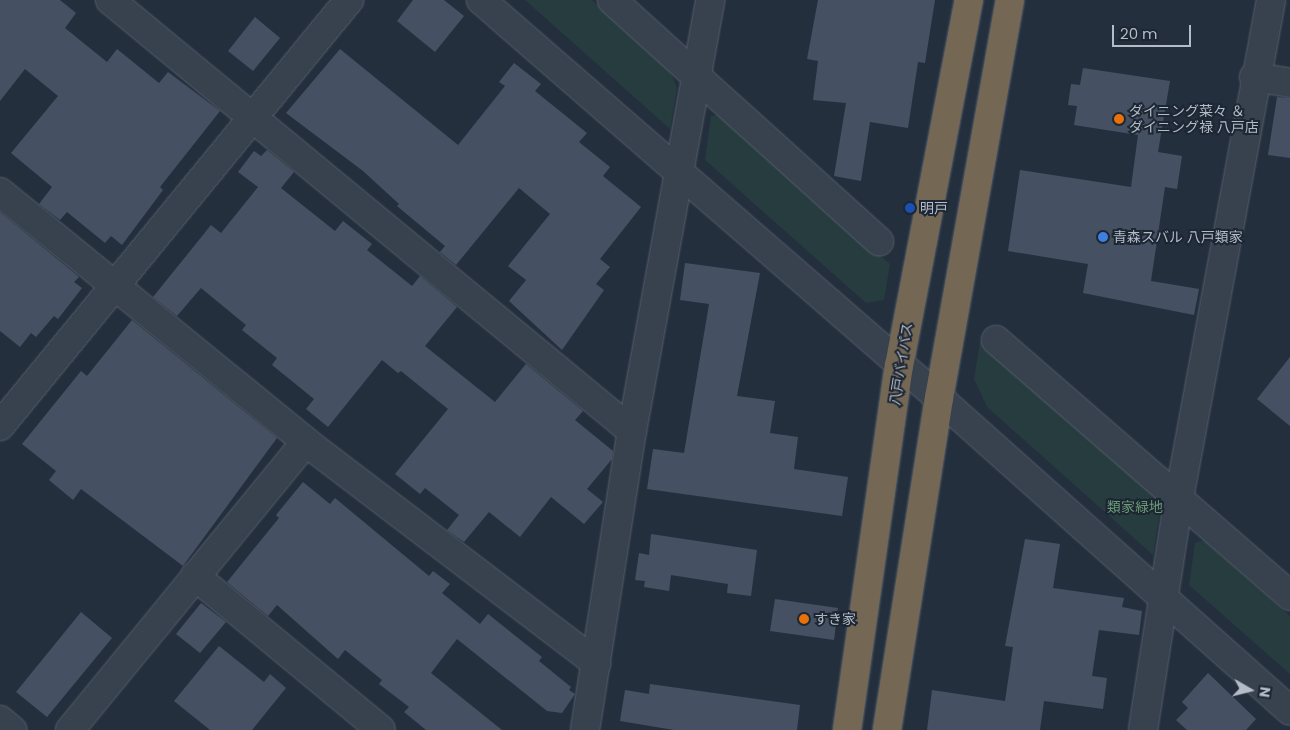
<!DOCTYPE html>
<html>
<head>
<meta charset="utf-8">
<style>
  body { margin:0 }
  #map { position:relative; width:1290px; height:730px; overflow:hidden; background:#242f3e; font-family:Poppins,"Noto Sans JP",sans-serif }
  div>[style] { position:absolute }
  .green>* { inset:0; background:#263c3f }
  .building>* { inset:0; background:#455162 }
  .roads { filter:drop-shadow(0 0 1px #565f6c) drop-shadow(0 0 1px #565f6c) }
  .minor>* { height:28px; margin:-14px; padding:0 14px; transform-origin:14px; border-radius:14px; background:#38414e }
  .highway>* { height:28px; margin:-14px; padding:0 14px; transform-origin:14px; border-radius:14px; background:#746855 }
  .dots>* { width:14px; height:14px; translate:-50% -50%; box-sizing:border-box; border:2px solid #1d2633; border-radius:50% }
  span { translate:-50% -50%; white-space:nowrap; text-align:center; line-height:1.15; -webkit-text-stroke:4px #1d2633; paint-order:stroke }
  .poi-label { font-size:14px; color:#b4bcc9 }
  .left { translate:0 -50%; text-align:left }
  .street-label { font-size:14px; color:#b4bcc9 }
  .park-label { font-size:14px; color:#6b9a76 }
  .north { position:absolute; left:1225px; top:665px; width:50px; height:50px; -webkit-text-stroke:4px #1d2633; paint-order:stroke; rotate:98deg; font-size:14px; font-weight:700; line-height:20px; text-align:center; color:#b4bcc9 }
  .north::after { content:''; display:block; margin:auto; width:18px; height:22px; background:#b4bcc9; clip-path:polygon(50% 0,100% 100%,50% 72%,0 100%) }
  .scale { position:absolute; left:1112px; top:25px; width:79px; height:22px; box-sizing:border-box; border:2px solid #b4bcc9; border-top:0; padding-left:6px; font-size:15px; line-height:18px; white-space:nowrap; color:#b4bcc9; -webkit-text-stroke:4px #1d2633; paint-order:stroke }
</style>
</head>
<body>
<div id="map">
  <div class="green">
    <div style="clip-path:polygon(525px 0,592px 0,668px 66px,677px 88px,670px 129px)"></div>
    <div style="clip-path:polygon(718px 115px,890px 264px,884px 300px,866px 303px,705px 160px,711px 116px)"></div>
    <div style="clip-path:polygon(980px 341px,1155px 495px,1160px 511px,1153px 555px,987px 407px,974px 379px)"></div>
    <div style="clip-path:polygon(1204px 540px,1290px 616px,1290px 674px,1189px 585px,1195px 543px)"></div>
  </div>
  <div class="building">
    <div style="clip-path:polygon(0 0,60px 0,76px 13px,65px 28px,107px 62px,117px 49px,159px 83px,168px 72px,220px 111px,160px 187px,163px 190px,122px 245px,111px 236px,105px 243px,67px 212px,60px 220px,39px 204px,52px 187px,11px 153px,58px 96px,25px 69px,0 101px)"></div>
    <div style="clip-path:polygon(413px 0,444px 0,464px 16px,435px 52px,397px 21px)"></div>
    <div style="clip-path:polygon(818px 0,935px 0,925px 63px,918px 62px,908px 128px,870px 122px,861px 181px,834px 176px,846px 103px,813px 100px,818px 61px,807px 59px)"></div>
    <div style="clip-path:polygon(255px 17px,280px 38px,253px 71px,228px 51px)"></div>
    <div style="clip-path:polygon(340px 49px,458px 145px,505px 86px,499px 82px,514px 63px,541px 84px,535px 91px,587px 133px,579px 142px,610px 167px,603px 176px,641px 207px,600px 259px,610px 267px,596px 284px,604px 290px,562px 350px,509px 301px,526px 280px,508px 266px,550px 214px,519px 188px,456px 265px,440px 252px,445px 246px,397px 206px,399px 204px,363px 171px,286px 113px)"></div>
    <div style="clip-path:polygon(1083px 68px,1170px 81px,1158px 152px,1182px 156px,1177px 189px,1165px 187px,1151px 281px,1199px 289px,1194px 315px,1083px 293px,1088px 264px,1008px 251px,1020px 170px,1131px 187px,1138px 135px,1074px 125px,1077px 106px,1068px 105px,1071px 84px,1080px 85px)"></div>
    <div style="clip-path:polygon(1277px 97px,1290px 98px,1290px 158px,1268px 155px)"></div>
    <div style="clip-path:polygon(267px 150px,294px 172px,281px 188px,335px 231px,343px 221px,372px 244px,367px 250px,412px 286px,420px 276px,457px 307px,425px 346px,495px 402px,526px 364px,583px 411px,575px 420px,613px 451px,612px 459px,587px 489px,603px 502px,584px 524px,551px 497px,520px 537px,489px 512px,464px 542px,447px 530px,459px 515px,425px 488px,420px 494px,395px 474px,448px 409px,401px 371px,398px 373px,382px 360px,328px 427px,306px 409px,314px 399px,272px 365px,277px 358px,242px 330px,246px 325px,201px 288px,177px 316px,153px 297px,211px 225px,221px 233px,258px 187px,238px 172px,254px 151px,261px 156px)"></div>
    <div style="clip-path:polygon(0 212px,79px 277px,74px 282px,82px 288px,58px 319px,54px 316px,36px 337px,31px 333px,20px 347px,0 331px)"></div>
    <div style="clip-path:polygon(685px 263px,760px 273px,737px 396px,775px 401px,770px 433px,798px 437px,794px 469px,848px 477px,842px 516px,647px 489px,653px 449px,684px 453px,709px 304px,680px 300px)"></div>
    <div style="clip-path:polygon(132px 320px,277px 438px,183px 566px,81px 489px,73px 500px,49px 480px,56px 471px,22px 444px,81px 371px,87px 376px)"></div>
    <div style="clip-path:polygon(1290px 357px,1290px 426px,1257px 399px)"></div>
    <div style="clip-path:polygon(303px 482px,330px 504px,335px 498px,429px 576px,433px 571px,450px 584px,442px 593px,480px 624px,488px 614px,542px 657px,539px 661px,571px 687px,569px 690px,575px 694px,562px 713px,547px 711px,457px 639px,431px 673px,502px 730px,426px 730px,404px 712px,409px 707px,379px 684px,382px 680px,345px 650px,338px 659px,277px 605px,268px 616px,227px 582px,279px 518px,276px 515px)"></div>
    <div style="clip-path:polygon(651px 534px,757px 550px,751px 596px,727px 593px,728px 584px,671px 575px,669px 591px,644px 587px,645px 581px,635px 580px,639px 553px,649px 555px)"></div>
    <div style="clip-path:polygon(1025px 539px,1060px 544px,1053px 588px,1124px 598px,1122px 607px,1142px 611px,1139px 635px,1099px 630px,1092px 676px,1107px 678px,1103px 709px,1044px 701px,1040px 730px,927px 730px,932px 690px,1005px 701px,1013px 647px,1005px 646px)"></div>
    <div style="clip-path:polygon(775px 599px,838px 608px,834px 640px,770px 631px)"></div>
    <div style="clip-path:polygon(201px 603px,226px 622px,200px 653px,176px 634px)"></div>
    <div style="clip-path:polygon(81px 612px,112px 638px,47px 717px,16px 692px)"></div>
    <div style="clip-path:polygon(219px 646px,264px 682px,270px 674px,286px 688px,252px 730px,210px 730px,174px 701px)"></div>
    <div style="clip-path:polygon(1208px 673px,1256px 719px,1246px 730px,1187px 730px,1176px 720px,1188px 708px,1182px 702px)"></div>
    <div style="clip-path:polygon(650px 684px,800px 705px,797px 730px,674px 730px,620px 721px,625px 690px,649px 694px)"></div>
  </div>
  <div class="roads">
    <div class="minor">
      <div style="left:110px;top:0;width:677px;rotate:39.55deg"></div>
      <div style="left:481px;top:0;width:607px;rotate:40.99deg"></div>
      <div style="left:939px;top:398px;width:470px;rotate:41.7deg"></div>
      <div style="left:612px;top:0;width:360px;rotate:42.1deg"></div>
      <div style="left:1254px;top:77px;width:36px;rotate:9deg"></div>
      <div style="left:0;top:192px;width:395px;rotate:39.2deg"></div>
      <div style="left:306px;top:442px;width:365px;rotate:37.3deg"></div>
      <div style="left:996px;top:340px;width:390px;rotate:41deg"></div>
      <div style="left:0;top:426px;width:551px;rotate:-50.67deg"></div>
      <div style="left:195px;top:576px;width:241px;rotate:39.6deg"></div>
      <div style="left:0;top:720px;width:16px;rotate:40deg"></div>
      <div style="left:70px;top:730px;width:372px;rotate:-50.7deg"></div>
      <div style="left:585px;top:730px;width:303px;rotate:-81.1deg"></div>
      <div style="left:632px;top:431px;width:438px;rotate:-79.7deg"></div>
      <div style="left:1143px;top:730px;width:235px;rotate:-81.2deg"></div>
      <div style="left:1179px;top:498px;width:506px;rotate:-79.53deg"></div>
    </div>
    <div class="highway">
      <div style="left:847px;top:730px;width:368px;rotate:-81.9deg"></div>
      <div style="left:899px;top:366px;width:373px;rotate:-79.2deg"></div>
      <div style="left:887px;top:730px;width:336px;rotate:-81.1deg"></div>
      <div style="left:939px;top:398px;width:404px;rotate:-79.9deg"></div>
    </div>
  </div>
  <div class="dots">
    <div style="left:1119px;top:119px;background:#e8710a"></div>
    <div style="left:910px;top:208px;background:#1a4fb4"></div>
    <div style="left:1103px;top:237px;background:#3f7fe0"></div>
    <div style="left:804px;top:619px;background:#e8710a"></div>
  </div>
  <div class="poi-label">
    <span class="left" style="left:1129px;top:119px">ダイニング菜々 ＆<br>ダイニング禄 八戸店</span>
    <span class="left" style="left:920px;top:208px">明戸</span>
    <span class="left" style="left:1113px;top:237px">青森スバル 八戸類家</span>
    <span class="left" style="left:814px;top:619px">すき家</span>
  </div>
  <div class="street-label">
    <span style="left:901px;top:364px;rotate:-81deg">八戸バイパス</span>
  </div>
  <div class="park-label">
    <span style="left:1135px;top:507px">類家緑地</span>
  </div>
  <div class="north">N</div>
  <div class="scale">20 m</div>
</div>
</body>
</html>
